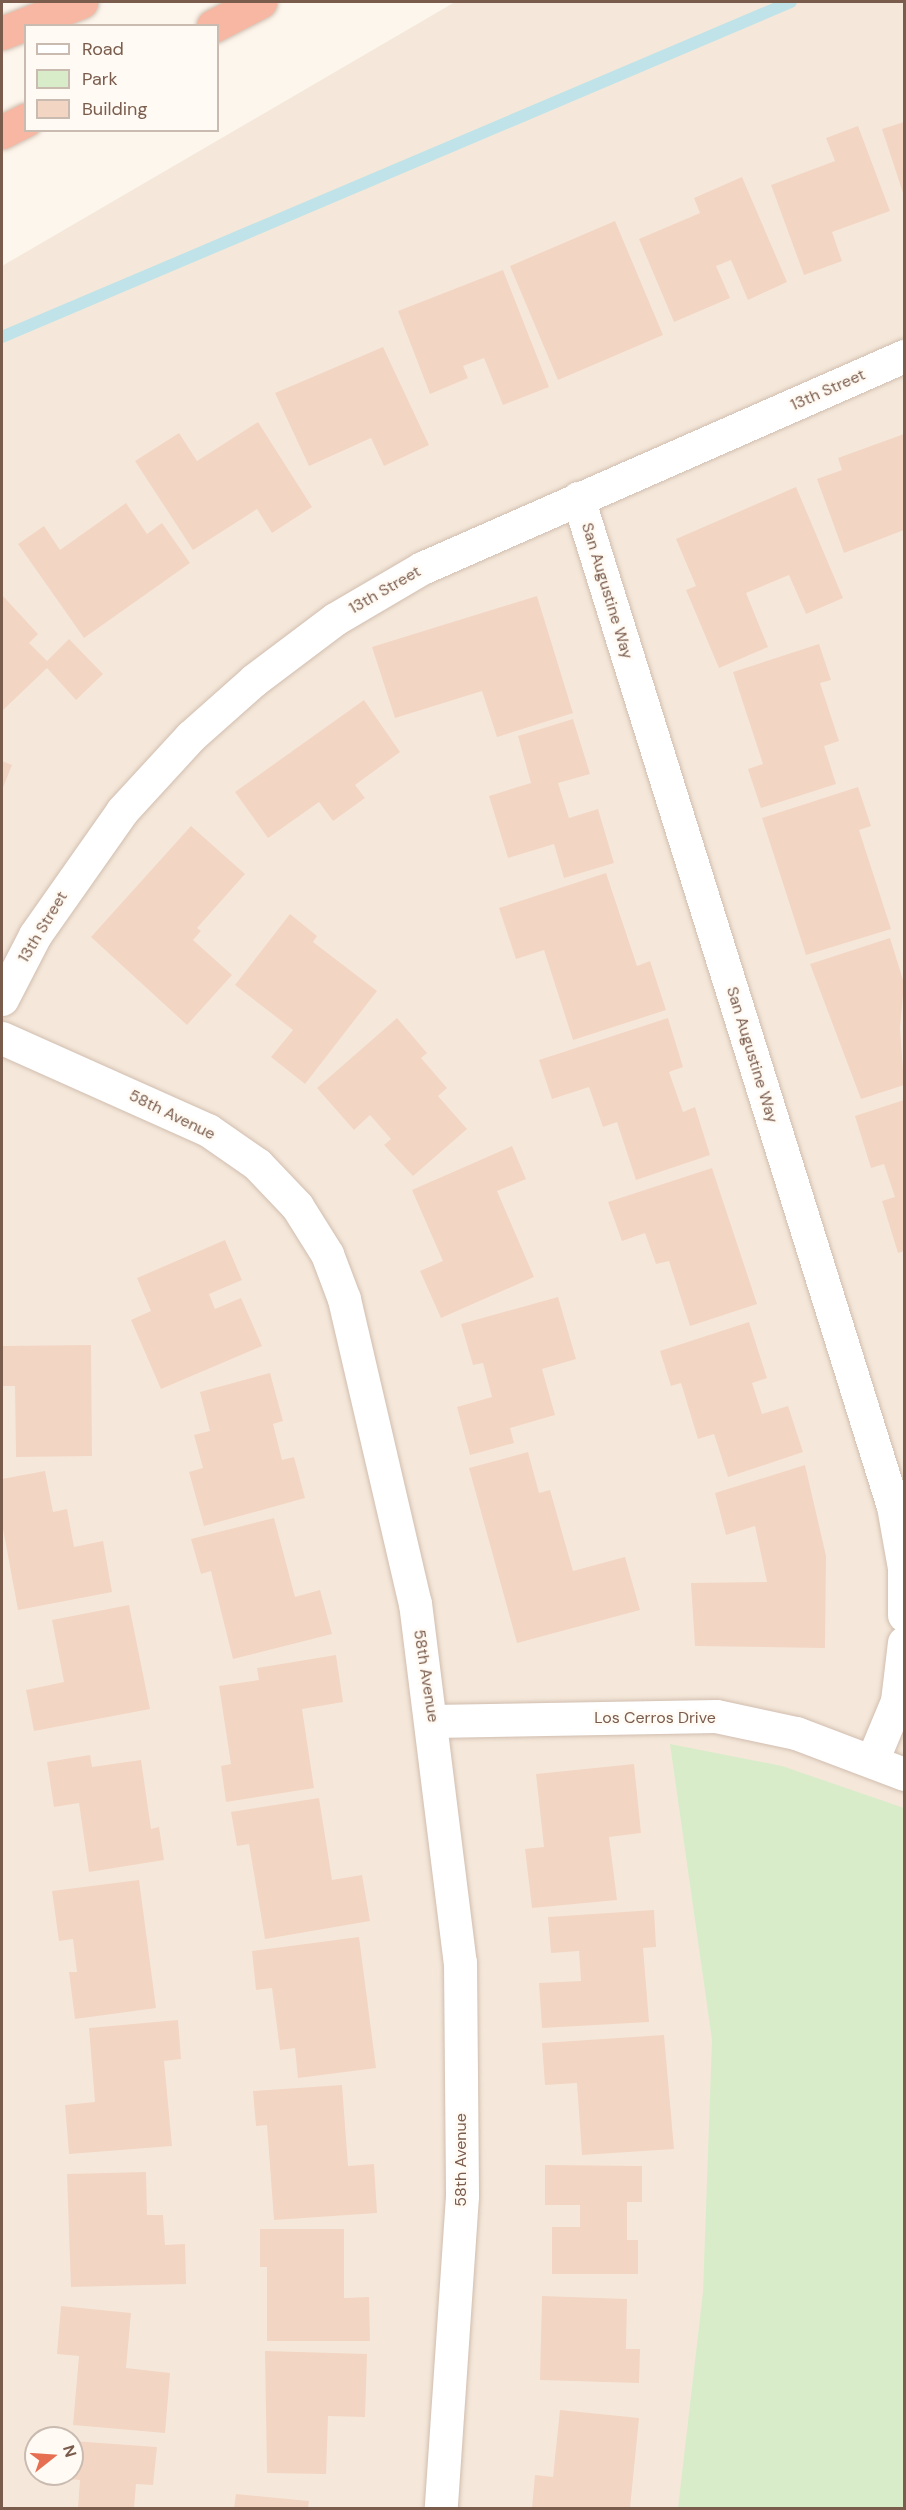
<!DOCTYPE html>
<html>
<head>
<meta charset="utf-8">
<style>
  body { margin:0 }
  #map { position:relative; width:906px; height:2510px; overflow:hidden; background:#fdf6ec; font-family:"DM Sans",sans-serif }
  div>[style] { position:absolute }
  .residential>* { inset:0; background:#f5e8da }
  .green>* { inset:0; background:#d8ecc9 }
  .stream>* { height:12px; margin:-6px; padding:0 6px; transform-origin:6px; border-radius:6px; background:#bfe3e8 }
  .building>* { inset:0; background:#f3d5c3 }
  .roads { filter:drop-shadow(0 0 2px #d1beb0) drop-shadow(0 0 2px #d1beb0) }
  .minor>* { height:33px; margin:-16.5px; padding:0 16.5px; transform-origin:16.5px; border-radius:16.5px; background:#fff }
  .highway>* { height:33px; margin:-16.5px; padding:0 16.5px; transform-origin:16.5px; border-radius:16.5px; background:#f7b7a3 }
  span { translate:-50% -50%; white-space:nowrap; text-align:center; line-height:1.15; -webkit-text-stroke:5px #fffaf3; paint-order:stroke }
  .street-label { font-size:16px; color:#7a5c4d }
  .frame { position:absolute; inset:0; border:3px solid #7a5c4d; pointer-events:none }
  .legend { position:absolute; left:24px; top:24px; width:195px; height:108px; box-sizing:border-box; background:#fffaf3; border:2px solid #cabbb1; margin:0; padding:8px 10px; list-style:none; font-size:18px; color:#7a5c4d }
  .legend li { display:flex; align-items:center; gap:12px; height:30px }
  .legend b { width:30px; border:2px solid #cabbb1 }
  .north { position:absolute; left:24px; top:2426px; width:60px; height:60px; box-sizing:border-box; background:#fffaf3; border:2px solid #cabbb1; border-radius:50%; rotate:73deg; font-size:16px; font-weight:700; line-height:24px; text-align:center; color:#7a5c4d }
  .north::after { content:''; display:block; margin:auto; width:21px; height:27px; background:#e76f51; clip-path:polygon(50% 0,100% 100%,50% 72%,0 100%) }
</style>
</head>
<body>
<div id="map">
  <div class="residential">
    <div style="clip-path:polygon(evenodd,455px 2px,904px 2px,904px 2508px,2px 2508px,2px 266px,455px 2px,36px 2438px,72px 2438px,72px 2474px,36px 2474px,36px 2438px)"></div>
  </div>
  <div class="green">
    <div style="clip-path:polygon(670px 1744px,782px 1766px,904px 1808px,904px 2508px,678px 2508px,703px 2292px,712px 2040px)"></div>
  </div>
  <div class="stream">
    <div style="left:2px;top:337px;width:857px;rotate:-23.01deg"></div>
  </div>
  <div class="building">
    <div style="clip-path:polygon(904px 122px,904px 196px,882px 129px)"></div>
    <div style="clip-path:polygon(858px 126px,890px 211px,832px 232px,842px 261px,804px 275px,771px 185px,835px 161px,826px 138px)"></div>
    <div style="clip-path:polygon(742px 177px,787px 282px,748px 300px,731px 260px,716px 266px,730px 298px,674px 322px,639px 239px,700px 213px,694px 198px)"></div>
    <div style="clip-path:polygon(615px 221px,663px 335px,558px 380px,510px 266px)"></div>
    <div style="clip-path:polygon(503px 270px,549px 387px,503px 405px,484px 358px,463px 366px,468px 378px,430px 394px,398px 311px)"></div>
    <div style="clip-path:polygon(383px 347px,429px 445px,384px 466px,371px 438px,309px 466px,275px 393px)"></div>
    <div style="clip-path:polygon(258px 422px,312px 507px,272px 533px,257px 509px,193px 550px,135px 461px,179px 433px,197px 461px)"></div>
    <div style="clip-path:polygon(904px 434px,904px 530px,844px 553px,817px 479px,842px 470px,838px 458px)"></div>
    <div style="clip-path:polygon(796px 487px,843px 598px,806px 614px,789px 575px,746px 593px,768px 647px,719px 668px,686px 590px,696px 586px,676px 539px)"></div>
    <div style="clip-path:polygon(126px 503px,147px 534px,162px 523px,190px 563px,84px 638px,18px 544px,44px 526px,60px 550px)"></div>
    <div style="clip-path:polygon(2px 595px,38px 634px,29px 643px,47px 661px,69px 639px,103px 674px,76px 700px,47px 668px,2px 711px)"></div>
    <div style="clip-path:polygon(537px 596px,573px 713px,497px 737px,482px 691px,395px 718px,372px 647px)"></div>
    <div style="clip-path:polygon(819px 644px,831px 680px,820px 683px,839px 741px,824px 746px,836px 784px,761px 808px,748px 769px,763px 764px,733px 672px)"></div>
    <div style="clip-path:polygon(364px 700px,400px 752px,355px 785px,365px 798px,333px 821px,319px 802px,268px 838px,235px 792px)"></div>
    <div style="clip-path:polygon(573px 719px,590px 774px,558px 783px,569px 818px,598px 809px,614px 863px,564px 878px,554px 844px,508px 858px,489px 796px,531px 783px,518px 736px)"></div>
    <div style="clip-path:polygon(2px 761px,12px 765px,2px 790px)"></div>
    <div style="clip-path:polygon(858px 787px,871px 826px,859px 830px,891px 929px,806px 955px,762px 818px)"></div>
    <div style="clip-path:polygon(191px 826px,245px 874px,197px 928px,201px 931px,193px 940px,232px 975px,187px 1025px,91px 937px)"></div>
    <div style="clip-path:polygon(606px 873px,637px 966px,650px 961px,666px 1010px,573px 1040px,544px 950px,516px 959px,499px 908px)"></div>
    <div style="clip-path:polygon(290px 914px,317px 936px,313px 942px,377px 991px,305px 1084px,271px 1057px,293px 1030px,235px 985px)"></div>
    <div style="clip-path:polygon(890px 938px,904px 983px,900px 1028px,904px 1085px,861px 1099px,810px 964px)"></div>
    <div style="clip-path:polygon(397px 1018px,427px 1053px,421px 1058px,447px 1088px,438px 1096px,467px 1129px,413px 1176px,384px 1145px,391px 1139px,370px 1115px,354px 1130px,317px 1088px)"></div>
    <div style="clip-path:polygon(668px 1018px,683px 1067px,669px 1072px,683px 1112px,695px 1107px,710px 1155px,636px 1180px,617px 1122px,603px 1127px,589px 1087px,552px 1099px,539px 1060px)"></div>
    <div style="clip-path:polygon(904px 1100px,904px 1251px,898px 1253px,882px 1201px,895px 1197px,884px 1164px,871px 1168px,855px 1116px)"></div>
    <div style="clip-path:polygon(512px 1146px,526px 1179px,497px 1191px,534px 1277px,441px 1318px,420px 1271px,443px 1261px,412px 1190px)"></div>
    <div style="clip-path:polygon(712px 1168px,757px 1304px,690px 1326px,669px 1261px,656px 1264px,645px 1233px,622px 1241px,608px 1202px)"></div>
    <div style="clip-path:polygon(225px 1240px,242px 1280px,209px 1294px,215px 1309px,241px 1298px,262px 1346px,161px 1389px,131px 1320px,151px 1311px,137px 1278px)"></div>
    <div style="clip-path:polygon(558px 1297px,576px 1359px,542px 1369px,555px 1415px,510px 1428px,514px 1443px,470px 1455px,457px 1407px,492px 1397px,483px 1363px,473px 1365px,461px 1324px)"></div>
    <div style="clip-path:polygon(749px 1322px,767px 1378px,752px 1383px,762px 1414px,788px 1406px,803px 1452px,728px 1477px,714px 1434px,698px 1439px,681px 1383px,671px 1386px,660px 1351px)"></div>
    <div style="clip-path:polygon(91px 1345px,92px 1456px,16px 1457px,15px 1386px,2px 1386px,2px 1346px)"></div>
    <div style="clip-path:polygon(270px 1373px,283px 1421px,273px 1424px,282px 1460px,294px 1457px,305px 1498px,204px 1526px,189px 1472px,203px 1468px,194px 1435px,210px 1431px,200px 1392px)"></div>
    <div style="clip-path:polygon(528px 1452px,539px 1493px,550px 1490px,573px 1571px,625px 1557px,640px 1610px,517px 1643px,469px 1468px)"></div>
    <div style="clip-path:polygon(805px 1465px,826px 1556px,825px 1648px,695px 1646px,691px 1583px,767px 1582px,755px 1526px,726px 1535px,715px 1493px)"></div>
    <div style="clip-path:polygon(45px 1471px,53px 1512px,67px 1509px,74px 1547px,103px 1541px,112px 1592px,18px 1610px,2px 1523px,2px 1479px)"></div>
    <div style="clip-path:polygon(274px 1518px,295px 1597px,320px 1590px,332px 1634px,233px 1659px,211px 1571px,201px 1574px,191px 1539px)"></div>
    <div style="clip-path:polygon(129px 1605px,150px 1709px,34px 1731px,26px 1690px,64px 1682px,52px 1620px)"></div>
    <div style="clip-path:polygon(336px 1655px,343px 1702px,302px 1709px,314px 1788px,226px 1802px,221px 1766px,231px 1764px,219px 1686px,259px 1680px,257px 1668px)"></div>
    <div style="clip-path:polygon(90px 1755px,92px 1767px,141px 1760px,151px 1829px,159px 1827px,164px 1860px,89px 1872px,79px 1803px,54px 1807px,47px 1762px)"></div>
    <div style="clip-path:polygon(634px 1764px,641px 1833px,609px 1837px,617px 1900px,532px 1908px,525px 1849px,544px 1847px,536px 1774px)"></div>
    <div style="clip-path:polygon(319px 1798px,332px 1880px,362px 1875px,370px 1921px,265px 1939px,249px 1844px,237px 1846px,231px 1812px)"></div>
    <div style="clip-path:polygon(139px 1880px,156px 2008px,75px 2019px,69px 1972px,77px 1972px,73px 1939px,59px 1941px,52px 1891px)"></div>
    <div style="clip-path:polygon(654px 1910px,656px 1947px,643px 1948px,649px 2022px,542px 2028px,539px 1983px,581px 1981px,579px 1951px,551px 1953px,548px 1917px)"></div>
    <div style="clip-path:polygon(359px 1937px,376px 2068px,298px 2078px,295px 2048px,280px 2050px,272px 1988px,256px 1990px,252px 1951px)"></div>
    <div style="clip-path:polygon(178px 2020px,181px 2059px,164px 2061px,172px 2146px,69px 2154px,65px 2105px,95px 2102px,89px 2028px)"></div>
    <div style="clip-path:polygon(664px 2035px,674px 2149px,582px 2155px,577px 2083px,545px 2085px,542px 2043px)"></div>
    <div style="clip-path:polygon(342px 2085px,348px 2166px,374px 2164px,377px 2213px,274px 2220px,267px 2125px,256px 2126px,253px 2091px)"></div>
    <div style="clip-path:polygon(545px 2165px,642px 2166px,642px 2202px,627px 2202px,627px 2240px,638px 2240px,638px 2274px,552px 2274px,552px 2227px,580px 2227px,580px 2205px,545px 2205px)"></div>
    <div style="clip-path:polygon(146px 2172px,147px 2215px,163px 2215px,165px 2245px,185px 2244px,186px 2284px,71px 2287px,67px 2174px)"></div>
    <div style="clip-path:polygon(260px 2229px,344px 2229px,344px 2298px,369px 2297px,370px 2341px,267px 2341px,267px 2267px,260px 2267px)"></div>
    <div style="clip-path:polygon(542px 2296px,627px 2299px,626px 2349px,640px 2349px,639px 2383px,540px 2380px)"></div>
    <div style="clip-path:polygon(61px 2306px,131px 2313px,126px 2368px,170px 2373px,165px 2433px,73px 2425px,79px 2356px,57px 2354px)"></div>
    <div style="clip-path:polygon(265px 2351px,367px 2354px,365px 2417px,328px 2416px,326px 2474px,267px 2473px)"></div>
    <div style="clip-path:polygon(560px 2410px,639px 2418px,630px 2508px,532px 2508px,535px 2475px,553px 2477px)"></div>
    <div style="clip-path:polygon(72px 2441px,157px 2447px,153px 2485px,136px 2484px,134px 2508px,78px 2508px,80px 2480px,48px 2477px,72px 2474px)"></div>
    <div style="clip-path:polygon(236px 2494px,309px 2501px,308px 2508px,234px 2508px)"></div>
  </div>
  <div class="roads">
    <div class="minor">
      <div style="left:578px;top:498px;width:1056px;rotate:72.65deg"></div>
      <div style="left:893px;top:1506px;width:63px;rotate:79.9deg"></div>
      <div style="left:904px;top:1568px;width:47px;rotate:90deg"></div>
      <div style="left:2px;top:999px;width:72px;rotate:-62.7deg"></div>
      <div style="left:35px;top:935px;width:151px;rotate:-54.9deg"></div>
      <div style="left:122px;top:811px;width:102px;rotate:-47.4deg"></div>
      <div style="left:191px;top:736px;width:84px;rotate:-41.6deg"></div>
      <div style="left:254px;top:680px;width:101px;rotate:-37deg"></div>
      <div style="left:335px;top:619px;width:101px;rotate:-30.4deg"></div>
      <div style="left:422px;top:568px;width:527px;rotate:-23.74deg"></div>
      <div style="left:2px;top:1038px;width:226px;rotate:24.1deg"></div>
      <div style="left:208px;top:1130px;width:60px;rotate:34.8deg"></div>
      <div style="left:257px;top:1164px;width:58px;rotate:46.4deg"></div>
      <div style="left:297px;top:1206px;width:57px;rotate:58deg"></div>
      <div style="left:327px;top:1254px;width:48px;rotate:69.3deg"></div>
      <div style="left:344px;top:1299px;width:312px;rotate:76.9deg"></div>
      <div style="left:415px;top:1603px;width:362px;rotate:82.9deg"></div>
      <div style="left:460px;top:1962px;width:234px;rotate:89.5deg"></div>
      <div style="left:462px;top:2196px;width:313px;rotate:93.9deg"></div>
      <div style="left:433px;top:1721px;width:283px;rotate:-1deg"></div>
      <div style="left:716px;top:1716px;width:82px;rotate:12deg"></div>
      <div style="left:796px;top:1733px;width:116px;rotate:20.8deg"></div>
      <div style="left:872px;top:1761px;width:65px;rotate:-67.4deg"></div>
      <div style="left:897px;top:1701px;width:59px;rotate:-83.2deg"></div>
    </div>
    <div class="highway">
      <div style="left:213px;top:26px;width:53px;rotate:-27.1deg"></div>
      <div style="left:2px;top:33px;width:85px;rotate:-21.4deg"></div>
      <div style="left:2px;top:132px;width:27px;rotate:-27deg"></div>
    </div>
  </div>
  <div class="street-label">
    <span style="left:828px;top:390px;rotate:-24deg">13th Street</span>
    <span style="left:385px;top:590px;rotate:-30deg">13th Street</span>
    <span style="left:607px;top:591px;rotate:73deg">San Augustine Way</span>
    <span style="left:43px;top:927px;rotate:-59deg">13th Street</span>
    <span style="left:752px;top:1055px;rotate:73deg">San Augustine Way</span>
    <span style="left:172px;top:1115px;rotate:26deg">58th Avenue</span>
    <span style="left:426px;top:1676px;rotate:81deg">58th Avenue</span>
    <span style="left:655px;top:1718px">Los Cerros Drive</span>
    <span style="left:461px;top:2160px;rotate:-90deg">58th Avenue</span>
  </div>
  <div class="frame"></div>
  <ul class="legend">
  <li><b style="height:8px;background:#fff"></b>Road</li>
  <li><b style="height:16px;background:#d8ecc9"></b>Park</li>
  <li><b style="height:16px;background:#f3d5c3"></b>Building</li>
  </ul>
  <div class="north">N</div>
</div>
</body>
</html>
